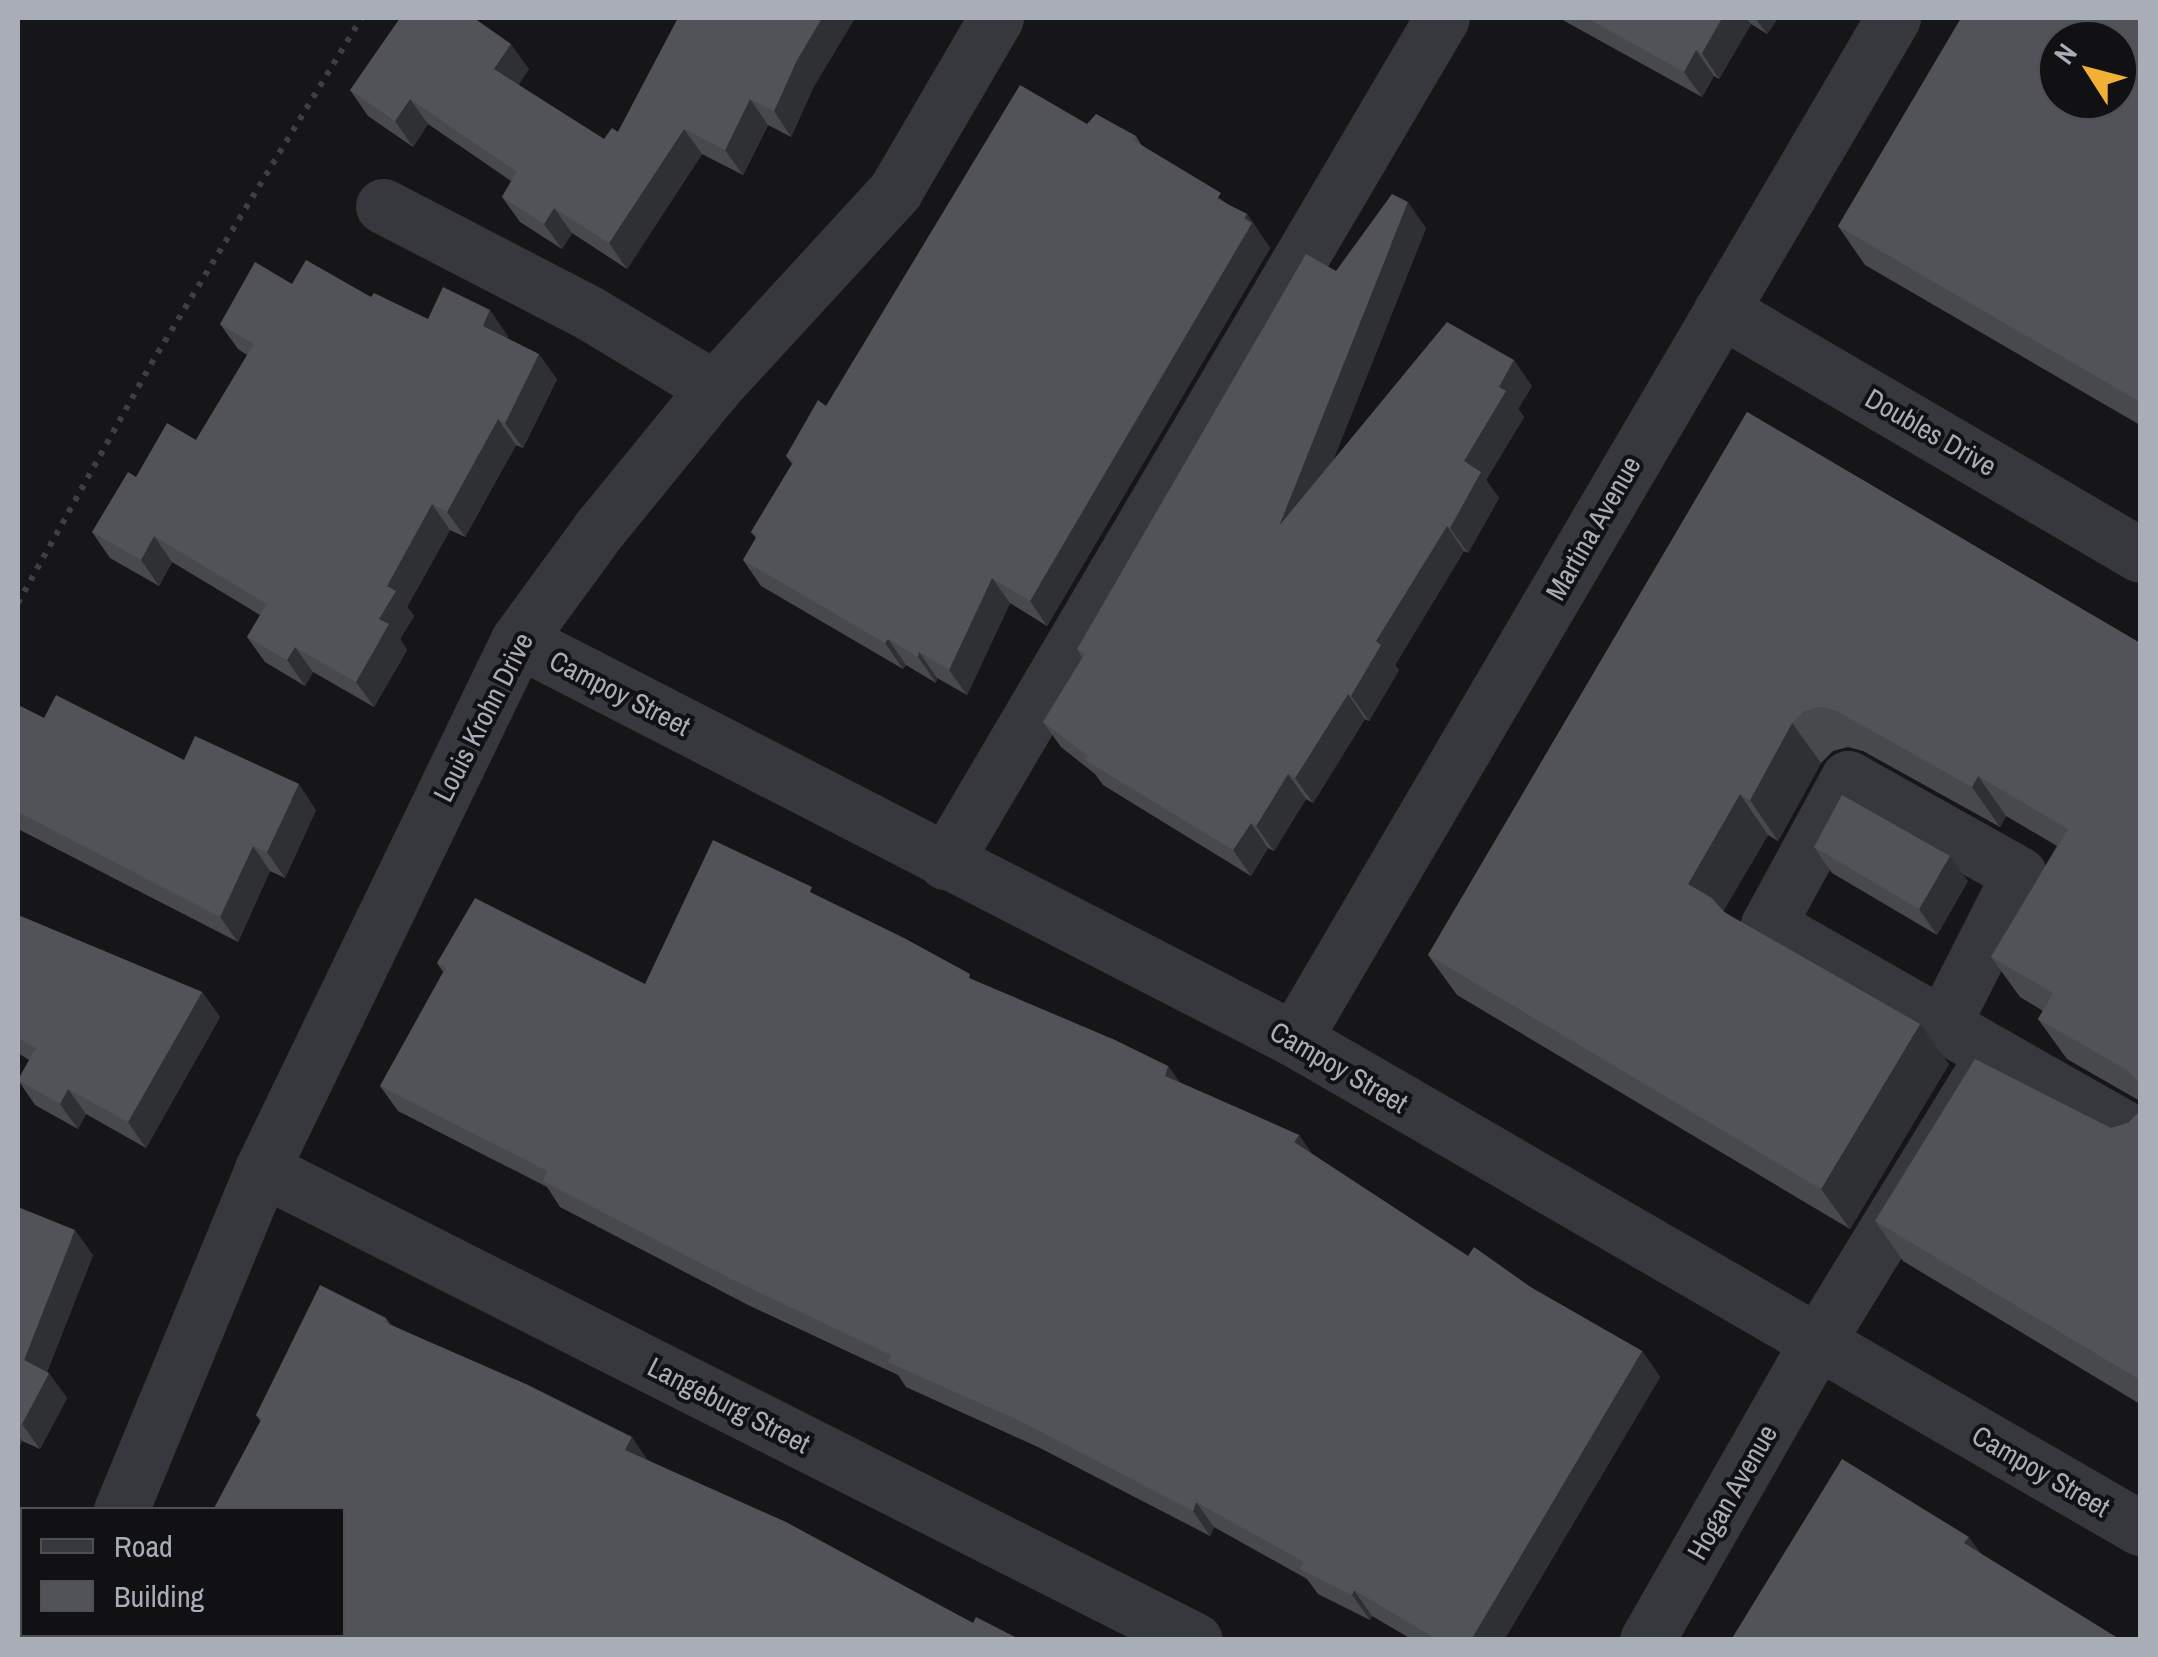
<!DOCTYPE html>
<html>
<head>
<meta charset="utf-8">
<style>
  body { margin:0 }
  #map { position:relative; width:2158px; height:1657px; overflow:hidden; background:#161618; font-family:"Archivo Narrow",sans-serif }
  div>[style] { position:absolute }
  .path>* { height:6px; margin-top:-3px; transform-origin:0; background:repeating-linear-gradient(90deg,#3d3f44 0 5px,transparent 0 13px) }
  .minor>* { height:55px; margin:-27.5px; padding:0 27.5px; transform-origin:27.5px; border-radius:27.5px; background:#37383d }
  .wall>* { inset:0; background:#47494d }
  .shaded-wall>* { inset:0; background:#2f3033 }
  .building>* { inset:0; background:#525359 }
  span { translate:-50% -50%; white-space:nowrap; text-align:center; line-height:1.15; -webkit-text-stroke:8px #111113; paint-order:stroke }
  .street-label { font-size:28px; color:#a8adb8 }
  .frame { position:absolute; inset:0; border:20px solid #a8adb8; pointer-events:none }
  .legend { position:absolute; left:20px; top:1507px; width:325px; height:130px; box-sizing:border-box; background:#111113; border:2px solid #4d4f55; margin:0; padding:12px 18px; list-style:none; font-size:30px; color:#a8adb8 }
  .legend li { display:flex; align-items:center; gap:20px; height:50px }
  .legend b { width:50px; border:2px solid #4d4f55 }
  .north { position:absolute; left:2038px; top:20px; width:100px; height:100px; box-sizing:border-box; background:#111113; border:2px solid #4d4f55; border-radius:50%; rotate:306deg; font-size:28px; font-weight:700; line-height:40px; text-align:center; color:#a8adb8 }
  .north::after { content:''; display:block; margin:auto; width:35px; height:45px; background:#f2b134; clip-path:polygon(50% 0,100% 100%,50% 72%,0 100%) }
</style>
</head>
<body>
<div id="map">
  <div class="path">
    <div style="left:18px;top:603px;width:274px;rotate:-60.9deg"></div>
    <div style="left:151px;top:364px;width:405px;rotate:-58.7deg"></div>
  </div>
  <div class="minor">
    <div style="left:383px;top:206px;width:234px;rotate:27.4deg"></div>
    <div style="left:591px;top:314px;width:144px;rotate:31deg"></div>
    <div style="left:1721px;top:310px;width:485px;rotate:30.3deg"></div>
    <div style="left:518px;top:640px;width:873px;rotate:27.21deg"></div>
    <div style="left:1294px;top:1039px;width:977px;rotate:30.03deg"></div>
    <div style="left:945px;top:862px;width:979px;rotate:-59.51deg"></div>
    <div style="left:1943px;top:1024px;width:168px;rotate:-63.1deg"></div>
    <div style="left:2019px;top:874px;width:196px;rotate:-150.7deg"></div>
    <div style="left:1848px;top:778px;width:167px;rotate:118.6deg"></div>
    <div style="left:1768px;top:925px;width:260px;rotate:29.7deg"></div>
    <div style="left:1294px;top:1039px;width:1184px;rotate:-59.6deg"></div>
    <div style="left:262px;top:1169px;width:1045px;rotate:26.79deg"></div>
    <div style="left:121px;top:1510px;width:369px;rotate:-67.5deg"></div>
    <div style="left:262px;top:1169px;width:588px;rotate:-64.18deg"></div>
    <div style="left:518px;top:640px;width:139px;rotate:-53.8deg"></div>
    <div style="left:600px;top:528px;width:181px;rotate:-50.8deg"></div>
    <div style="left:714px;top:388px;width:268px;rotate:-47.4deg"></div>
    <div style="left:895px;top:191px;width:200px;rotate:-59.7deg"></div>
    <div style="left:77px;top:1640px;width:6px;rotate:-81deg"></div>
    <div style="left:1647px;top:1640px;width:341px;rotate:-60.3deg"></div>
    <div style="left:1816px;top:1344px;width:340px;rotate:-58.5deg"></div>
    <div style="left:1994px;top:1054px;width:168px;rotate:29.6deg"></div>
  </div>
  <div class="wall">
    <div style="clip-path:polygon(678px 18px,855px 18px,814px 86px,791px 137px,768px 125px,743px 175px,702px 154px,627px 269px,572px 233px,562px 249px,520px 222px,502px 197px,511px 181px,428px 124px,413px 147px,368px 116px,350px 90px,529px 69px,518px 85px,604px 139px,618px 132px)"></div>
    <div style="clip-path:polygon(1559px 18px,1778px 18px,1767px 34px,1751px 24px,1719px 79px,1714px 76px,1702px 97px)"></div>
    <div style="clip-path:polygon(2140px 18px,2140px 425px,1865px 265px,1838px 226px)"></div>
    <div style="clip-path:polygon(1087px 124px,1136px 136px,1142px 146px,1229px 205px,1247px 214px,1270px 248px,1047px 626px,1010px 603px,967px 695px,937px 678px,936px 683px,906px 665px,903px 669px,761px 586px,743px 560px,756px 538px,751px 532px,792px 464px,786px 456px,826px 406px)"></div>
    <div style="clip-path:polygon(1426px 228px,1333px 460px,1532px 386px,1518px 409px,1524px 417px,1486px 480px,1499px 498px,1468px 553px,1464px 551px,1395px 665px,1399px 670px,1369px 721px,1365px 719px,1313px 803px,1306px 799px,1274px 851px,1268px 848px,1251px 876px,1103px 785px,1095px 774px,1061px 747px,1043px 722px,1082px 658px,1077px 649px,1336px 271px)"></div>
    <div style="clip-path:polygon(292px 284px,371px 297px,428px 319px,508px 336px,507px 338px,557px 379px,523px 448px,516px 445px,465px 537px,450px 530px,407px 607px,414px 616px,400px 639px,407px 650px,374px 707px,313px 672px,305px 686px,265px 662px,247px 637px,260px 615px,172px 562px,159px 586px,110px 558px,92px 532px,136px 477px,196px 440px,247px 355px,238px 349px,220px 324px)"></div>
    <div style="clip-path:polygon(1747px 412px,2140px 643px,2140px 1101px,2067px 1059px,2038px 1019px,2043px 1011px,2020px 997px,1991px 957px,2057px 846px,2006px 816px,2000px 827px,1863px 751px,1848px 747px,1833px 751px,1821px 763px,1778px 841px,1768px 835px,1723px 911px,1949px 1064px,1850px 1229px,1457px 995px,1428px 955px)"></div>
    <div style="clip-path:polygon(18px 705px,44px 718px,184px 760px,316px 810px,285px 878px,270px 871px,238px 942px,20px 830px,18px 827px)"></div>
    <div style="clip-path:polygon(1814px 847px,1968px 881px,1937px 935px,1832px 873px)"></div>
    <div style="clip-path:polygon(819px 897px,975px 981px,1168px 1066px,1179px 1082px,1299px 1135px,1312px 1154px,1468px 1256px,1532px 1288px,1642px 1351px,1660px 1377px,1504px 1640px,1413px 1640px,1372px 1616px,1370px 1620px,1318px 1594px,1307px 1579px,1214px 1527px,1210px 1536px,1040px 1448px,906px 1387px,898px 1375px,750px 1306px,560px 1207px,547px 1187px,398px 1111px,380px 1086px,443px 972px,437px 963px,645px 984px)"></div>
    <div style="clip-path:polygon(18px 915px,202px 992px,220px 1017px,146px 1148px,86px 1114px,78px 1129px,35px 1105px,18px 1080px,29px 1060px,18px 1053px)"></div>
    <div style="clip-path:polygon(2140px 1106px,2140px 1404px,1903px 1261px,1875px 1221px,2111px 1128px,2128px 1123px,2138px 1113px)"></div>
    <div style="clip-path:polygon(18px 1207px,93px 1255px,47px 1372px,67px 1398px,40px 1449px,22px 1441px,18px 1451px)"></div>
    <div style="clip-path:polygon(386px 1318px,390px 1324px,647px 1460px,973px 1623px,1021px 1640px,170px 1640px,166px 1634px,342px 1634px,261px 1422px,256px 1415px)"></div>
  </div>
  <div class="shaded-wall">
    <div style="clip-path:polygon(822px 18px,855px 18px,814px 86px,791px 137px,774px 111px,797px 60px)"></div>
    <div style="clip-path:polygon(1722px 18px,1746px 18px,1751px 24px,1719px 79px,1702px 53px)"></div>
    <div style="clip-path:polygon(1755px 18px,1778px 18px,1767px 34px)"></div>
    <div style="clip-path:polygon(511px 44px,529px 69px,512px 95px,494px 69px)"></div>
    <div style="clip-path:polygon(1696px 50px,1714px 76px,1702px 97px,1684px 72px)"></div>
    <div style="clip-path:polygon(410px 99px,428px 124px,413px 147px,395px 121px)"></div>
    <div style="clip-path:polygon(750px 99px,768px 125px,743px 175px,725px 150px)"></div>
    <div style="clip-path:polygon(684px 129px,702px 154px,627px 269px,609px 243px)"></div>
    <div style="clip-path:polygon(1408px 202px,1426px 228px,1297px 551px,1279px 526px)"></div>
    <div style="clip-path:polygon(554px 208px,572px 233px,562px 249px,544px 224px)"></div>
    <div style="clip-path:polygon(1247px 214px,1270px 248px,1047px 626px,1030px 601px)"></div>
    <div style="clip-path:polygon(490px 310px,508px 336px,501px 351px,483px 326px)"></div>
    <div style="clip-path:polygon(539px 354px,557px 379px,523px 448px,505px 423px)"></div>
    <div style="clip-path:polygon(1514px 360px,1532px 386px,1518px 409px,1524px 417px,1486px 480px,1499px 498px,1468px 553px,1450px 528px,1464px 461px,1499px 387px)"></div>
    <div style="clip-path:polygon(498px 419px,516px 445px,465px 537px,447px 512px)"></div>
    <div style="clip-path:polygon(432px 504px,450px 530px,407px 607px,414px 616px,400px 639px,407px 650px,374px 707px,356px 682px,387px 586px)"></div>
    <div style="clip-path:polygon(1447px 526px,1464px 551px,1395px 665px,1399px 670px,1369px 721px,1351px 696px,1376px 641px)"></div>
    <div style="clip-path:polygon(154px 536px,172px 562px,159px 586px,141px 560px)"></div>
    <div style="clip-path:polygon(992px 578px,1010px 603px,967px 695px,949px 670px)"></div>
    <div style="clip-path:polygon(888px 639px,906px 665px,903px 669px,885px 643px)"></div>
    <div style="clip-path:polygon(295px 647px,313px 672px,305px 686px,287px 660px)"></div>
    <div style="clip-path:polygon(919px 652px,937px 678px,936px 683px,918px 657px)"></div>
    <div style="clip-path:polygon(1348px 694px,1365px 719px,1313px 803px,1295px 778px)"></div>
    <div style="clip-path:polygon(1792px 723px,1821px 763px,1778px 841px,1750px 800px)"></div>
    <div style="clip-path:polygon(1288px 774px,1306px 799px,1274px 851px,1256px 826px)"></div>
    <div style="clip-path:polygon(1978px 776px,2006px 816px,2000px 827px,1972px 787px)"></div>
    <div style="clip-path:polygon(299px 784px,316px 810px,285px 878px,267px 852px)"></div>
    <div style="clip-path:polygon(1740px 794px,1768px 835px,1716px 924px,1688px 884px)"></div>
    <div style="clip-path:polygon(1251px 823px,1268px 848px,1251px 876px,1233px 850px)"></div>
    <div style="clip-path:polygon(253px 846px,270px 871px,238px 942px,220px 917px)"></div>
    <div style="clip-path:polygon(1950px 856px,1968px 881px,1937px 935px,1919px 909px)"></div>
    <div style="clip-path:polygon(202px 992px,220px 1017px,146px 1148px,128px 1122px)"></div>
    <div style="clip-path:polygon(1920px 1024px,1949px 1064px,1850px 1229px,1821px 1189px)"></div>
    <div style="clip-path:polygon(1168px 1066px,1186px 1091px,1165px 1076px)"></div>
    <div style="clip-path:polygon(68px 1089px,86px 1114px,78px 1129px,60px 1104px)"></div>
    <div style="clip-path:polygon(1299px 1135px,1316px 1160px,1294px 1142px)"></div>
    <div style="clip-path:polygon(75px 1230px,93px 1255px,42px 1385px,24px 1360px)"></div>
    <div style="clip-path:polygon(1642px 1351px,1660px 1377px,1504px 1640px,1471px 1640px)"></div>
    <div style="clip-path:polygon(49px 1373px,67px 1398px,40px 1449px,22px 1424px)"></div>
    <div style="clip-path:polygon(18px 1433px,22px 1441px,18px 1451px)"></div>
    <div style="clip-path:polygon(632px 1437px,649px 1462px,625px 1450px)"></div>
    <div style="clip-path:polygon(1196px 1502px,1214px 1527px,1210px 1536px,1193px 1511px)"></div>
    <div style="clip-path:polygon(1969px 1537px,1987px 1562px,1964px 1543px)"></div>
    <div style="clip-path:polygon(1354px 1590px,1372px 1616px,1370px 1620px,1352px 1595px)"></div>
  </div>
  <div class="building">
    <div style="clip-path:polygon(400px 18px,474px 18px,511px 44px,494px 69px,604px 139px,612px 128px,618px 132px,678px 18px,822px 18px,797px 60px,774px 111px,750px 99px,725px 150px,684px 129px,609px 243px,554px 208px,544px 224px,502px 197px,517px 172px,410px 99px,395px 121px,350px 90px)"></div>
    <div style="clip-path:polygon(1587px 18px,1722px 18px,1702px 53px,1696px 50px,1684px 72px)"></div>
    <div style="clip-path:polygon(evenodd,1961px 18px,2140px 18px,2140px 402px,1838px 226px,1961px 18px,2058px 40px,2118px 40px,2118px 100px,2058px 100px,2058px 40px)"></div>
    <div style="clip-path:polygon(1020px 85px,1087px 124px,1096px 114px,1136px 136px,1133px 140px,1221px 193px,1217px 199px,1247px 214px,1244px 218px,1252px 223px,1030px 601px,992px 578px,949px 670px,919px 652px,918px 657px,888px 639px,885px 643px,743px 560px,757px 536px,751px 532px,794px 461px,786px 456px,818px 400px,826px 406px)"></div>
    <div style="clip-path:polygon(1392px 194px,1408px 202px,1279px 526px,1447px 322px,1514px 360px,1499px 387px,1506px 391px,1464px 461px,1481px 472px,1450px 528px,1447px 526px,1376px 641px,1381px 645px,1351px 696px,1348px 694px,1295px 778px,1288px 774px,1256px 826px,1251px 823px,1233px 850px,1085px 760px,1088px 756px,1043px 722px,1085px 654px,1077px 649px,1306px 254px,1336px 271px)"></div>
    <div style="clip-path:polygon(306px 260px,371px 297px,374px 293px,428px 319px,443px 287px,490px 310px,483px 326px,539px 354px,505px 423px,498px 419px,447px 512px,432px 504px,387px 586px,396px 591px,379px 619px,389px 624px,356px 682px,295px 647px,287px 660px,247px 637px,267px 604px,154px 536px,141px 560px,92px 532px,128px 472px,136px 477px,167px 423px,196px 440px,254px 344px,220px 324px,255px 262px,292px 284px)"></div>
    <div style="clip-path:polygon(1747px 412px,2140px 643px,2140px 1088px,2139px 1082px,2127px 1070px,2038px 1019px,2053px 993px,1991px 957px,2068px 829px,1978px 776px,1972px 787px,1835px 710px,1820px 707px,1804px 711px,1792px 723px,1750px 800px,1740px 794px,1688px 884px,1712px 898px,1724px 912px,1920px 1024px,1821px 1189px,1428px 955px)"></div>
    <div style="clip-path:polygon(56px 695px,184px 760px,195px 736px,299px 784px,267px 852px,253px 846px,220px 917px,18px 812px,18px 705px,44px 718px)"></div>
    <div style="clip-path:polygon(1842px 795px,1950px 856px,1919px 909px,1814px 847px)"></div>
    <div style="clip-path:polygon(713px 840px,812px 887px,810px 892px,904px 938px,970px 974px,969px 978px,1115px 1040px,1168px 1066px,1165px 1076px,1299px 1135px,1294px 1142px,1468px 1256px,1474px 1247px,1532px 1288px,1642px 1351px,1471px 1640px,1438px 1640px,1354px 1590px,1352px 1595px,1300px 1569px,1304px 1562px,1196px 1502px,1193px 1511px,1022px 1422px,888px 1362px,891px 1355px,733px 1280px,543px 1181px,547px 1171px,380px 1086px,446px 968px,437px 963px,475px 898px,645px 984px)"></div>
    <div style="clip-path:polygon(18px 915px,202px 992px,128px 1122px,68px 1089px,60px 1104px,18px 1080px,36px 1048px,18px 1038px)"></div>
    <div style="clip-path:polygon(1975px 1059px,2111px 1128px,2128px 1123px,2138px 1113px,2140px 1106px,2140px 1380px,1875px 1221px)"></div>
    <div style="clip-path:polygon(18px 1207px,75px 1230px,24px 1360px,49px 1373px,22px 1424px,18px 1422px)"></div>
    <div style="clip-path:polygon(320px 1285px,386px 1318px,384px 1322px,526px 1384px,632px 1437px,625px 1450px,786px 1522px,973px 1623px,976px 1617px,1021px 1640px,196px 1640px,187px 1634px,342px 1634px,342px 1510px,213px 1510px,262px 1418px,256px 1415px)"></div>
    <div style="clip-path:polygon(1842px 1459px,1969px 1537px,1964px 1543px,2121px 1640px,1731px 1640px)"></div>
  </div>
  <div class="street-label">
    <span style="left:1931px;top:432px;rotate:30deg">Doubles Drive</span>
    <span style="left:1593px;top:528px;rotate:-60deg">Martina Avenue</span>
    <span style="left:620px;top:693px;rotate:27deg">Campoy Street</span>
    <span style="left:483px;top:717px;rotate:-63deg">Louis Krohn Drive</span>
    <span style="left:1339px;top:1067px;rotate:30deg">Campoy Street</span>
    <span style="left:729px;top:1405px;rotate:27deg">Langeburg Street</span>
    <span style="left:2041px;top:1471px;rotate:30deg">Campoy Street</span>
    <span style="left:1732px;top:1492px;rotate:-60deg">Hogan Avenue</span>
  </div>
  <div class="frame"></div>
  <ul class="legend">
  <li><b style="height:12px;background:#37383d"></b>Road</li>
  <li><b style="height:28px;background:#525359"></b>Building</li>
  </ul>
  <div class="north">N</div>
</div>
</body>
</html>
